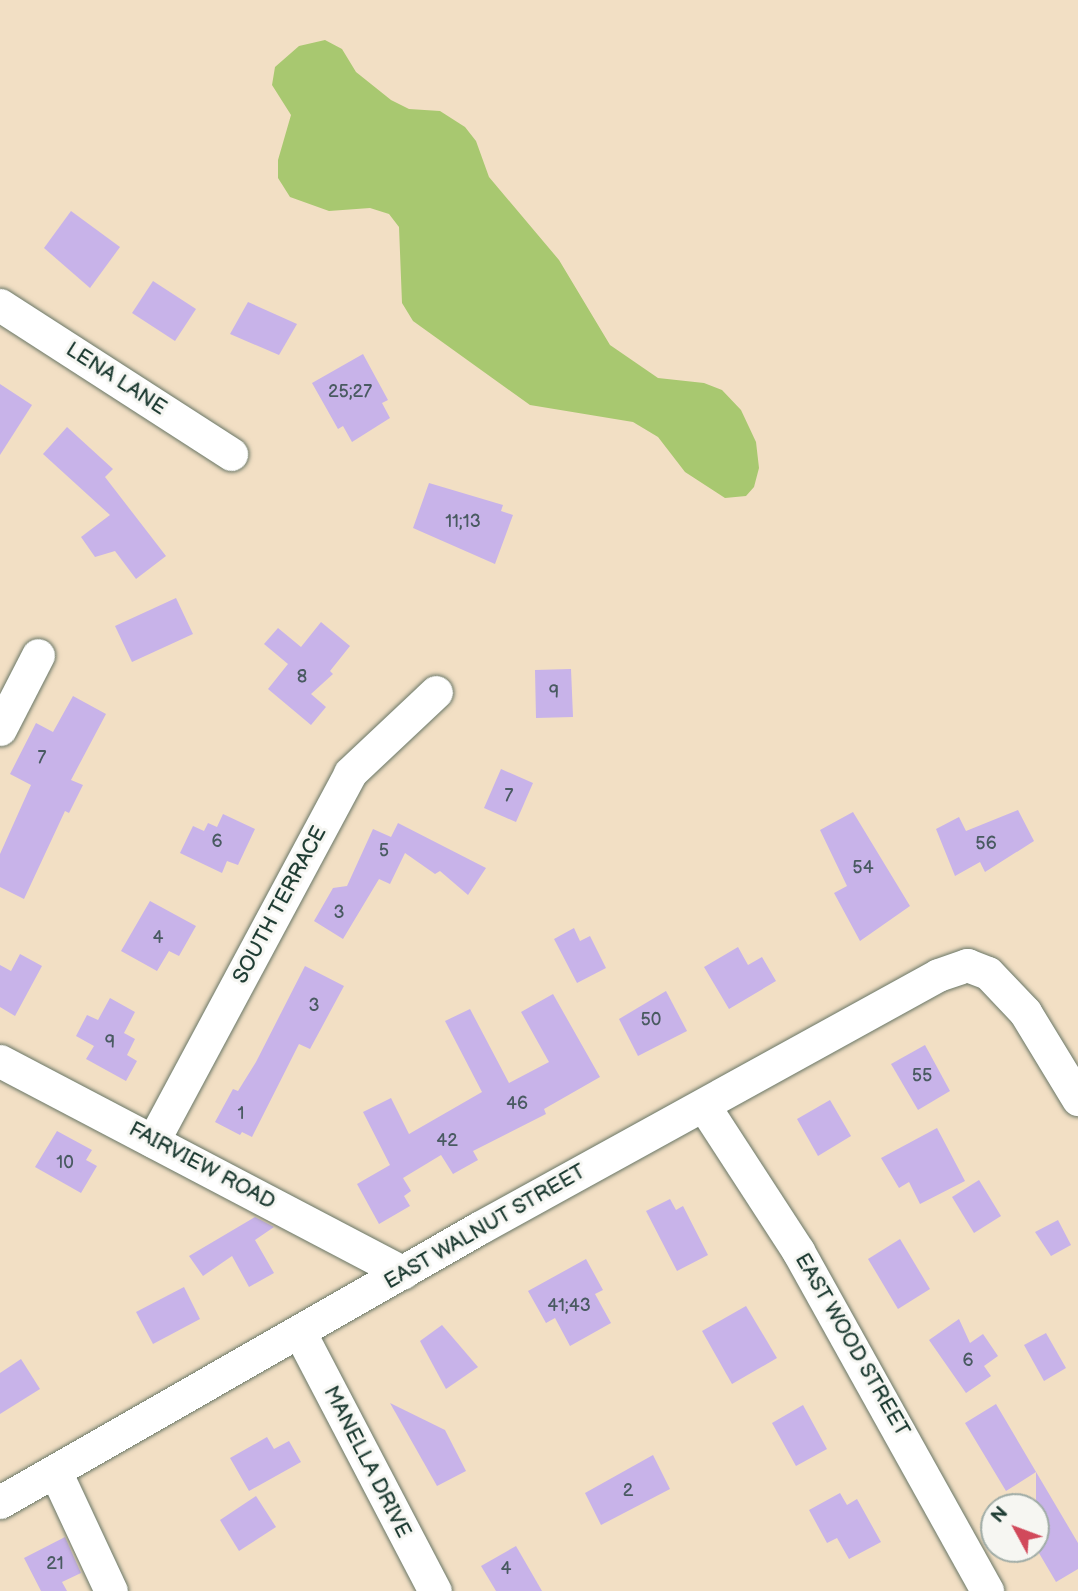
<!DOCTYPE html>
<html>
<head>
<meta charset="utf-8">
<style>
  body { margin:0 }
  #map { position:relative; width:1078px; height:1591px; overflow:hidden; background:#f2dfc4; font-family:"Balsamiq Sans",sans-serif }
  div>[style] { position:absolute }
  .green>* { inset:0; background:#a8c870 }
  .building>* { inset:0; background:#c8b3e9 }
  .roads { filter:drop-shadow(0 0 2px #697666) drop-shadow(0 0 2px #697666) }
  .minor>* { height:33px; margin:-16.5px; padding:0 16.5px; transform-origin:16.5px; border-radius:16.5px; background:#fff }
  span { translate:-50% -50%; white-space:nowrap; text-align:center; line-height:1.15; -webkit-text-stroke:6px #f6f6f2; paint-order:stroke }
  .number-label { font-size:18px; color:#495a61 }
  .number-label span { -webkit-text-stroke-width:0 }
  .street-label { font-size:21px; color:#1f3d34 }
  .north { position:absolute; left:980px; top:1493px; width:70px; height:70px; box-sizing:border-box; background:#f6f6f2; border:2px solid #a0aca6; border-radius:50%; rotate:311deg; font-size:19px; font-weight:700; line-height:28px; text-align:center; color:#1f3d34 }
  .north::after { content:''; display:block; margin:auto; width:24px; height:32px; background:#d1495b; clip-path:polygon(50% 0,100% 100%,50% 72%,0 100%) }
</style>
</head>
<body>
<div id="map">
  <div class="green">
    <div style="clip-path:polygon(325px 40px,342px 49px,356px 72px,391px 100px,409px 109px,440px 111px,465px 127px,476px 141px,489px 177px,559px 260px,610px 345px,658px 378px,704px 383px,722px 390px,741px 410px,756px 442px,759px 468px,754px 487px,746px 496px,725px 498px,685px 472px,658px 437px,633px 422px,530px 405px,413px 321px,402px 303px,399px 227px,389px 214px,370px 208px,329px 211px,290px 197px,278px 178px,278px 160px,291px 115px,272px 85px,275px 67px,299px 46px)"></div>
  </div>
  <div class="building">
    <div style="clip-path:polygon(71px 211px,120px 247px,90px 288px,44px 248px)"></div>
    <div style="clip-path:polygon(153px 281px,196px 309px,175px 341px,132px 313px)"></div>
    <div style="clip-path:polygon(248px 302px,297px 324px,279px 355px,230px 334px)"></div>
    <div style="clip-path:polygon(363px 354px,388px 400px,382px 403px,390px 418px,352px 442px,343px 426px,338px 429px,312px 383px)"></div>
    <div style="clip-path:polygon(0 384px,32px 405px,0 455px)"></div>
    <div style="clip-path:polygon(67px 427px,113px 469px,105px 477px,166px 556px,136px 579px,115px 551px,95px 557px,81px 537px,110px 515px,43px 454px)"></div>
    <div style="clip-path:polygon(429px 483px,503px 505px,501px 511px,513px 515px,495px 564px,413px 528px)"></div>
    <div style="clip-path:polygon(176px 598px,193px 634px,132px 662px,115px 626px)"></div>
    <div style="clip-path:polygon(321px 622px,350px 646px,330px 671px,333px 674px,311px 694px,326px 707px,311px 725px,268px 689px,288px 664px,264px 644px,278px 628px,301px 647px)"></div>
    <div style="clip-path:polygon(571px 669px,573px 717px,536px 718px,535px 670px)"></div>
    <div style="clip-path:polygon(73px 696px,106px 714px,71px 780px,83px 785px,69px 813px,65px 811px,24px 899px,0 887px,0 854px,31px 785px,10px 774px,36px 723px,53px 732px)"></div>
    <div style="clip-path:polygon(501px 769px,533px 783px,516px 822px,484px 808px)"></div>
    <div style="clip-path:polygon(1018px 810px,1034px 841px,985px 872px,980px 862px,955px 876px,936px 829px,959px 817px,966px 831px)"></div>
    <div style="clip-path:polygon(853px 812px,910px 906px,860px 941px,834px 893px,847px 886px,820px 830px)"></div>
    <div style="clip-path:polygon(223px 814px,255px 829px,238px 865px,227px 861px,222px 873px,180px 853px,193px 826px,204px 831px,208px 823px,217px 827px)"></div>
    <div style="clip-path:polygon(398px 823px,486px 868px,468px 895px,440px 871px,435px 874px,405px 853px,390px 884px,379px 879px,343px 939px,314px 921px,333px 888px,347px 886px,373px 829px,391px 837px)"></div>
    <div style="clip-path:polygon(150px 901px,196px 926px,179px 956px,169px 951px,157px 971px,121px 951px)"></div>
    <div style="clip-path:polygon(574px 928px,580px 941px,590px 936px,606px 968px,577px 983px,554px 939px)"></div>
    <div style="clip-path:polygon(738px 947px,748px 965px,762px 957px,776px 981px,729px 1009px,704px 967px)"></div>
    <div style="clip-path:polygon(20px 954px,42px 966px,15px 1016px,0 1007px,0 965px,11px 971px)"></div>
    <div style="clip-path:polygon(305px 966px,344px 986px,310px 1049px,299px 1044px,252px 1137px,242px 1132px,240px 1135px,215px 1122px,233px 1089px,238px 1091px,256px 1062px)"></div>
    <div style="clip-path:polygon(666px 991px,687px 1031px,638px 1056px,619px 1019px)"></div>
    <div style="clip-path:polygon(553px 994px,600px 1077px,544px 1109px,546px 1114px,473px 1151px,478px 1160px,453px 1174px,441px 1155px,403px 1178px,411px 1191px,404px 1196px,410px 1206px,379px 1224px,357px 1184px,390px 1165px,363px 1112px,391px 1098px,409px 1134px,482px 1092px,445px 1021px,470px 1009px,509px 1083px,549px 1062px,521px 1012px)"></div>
    <div style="clip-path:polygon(110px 998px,135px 1012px,124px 1033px,135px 1039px,127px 1055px,137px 1061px,126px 1081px,86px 1059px,94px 1046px,76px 1036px,87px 1015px,98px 1020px)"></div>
    <div style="clip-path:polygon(925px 1045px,950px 1091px,918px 1110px,891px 1064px)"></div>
    <div style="clip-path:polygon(830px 1100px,851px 1136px,818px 1156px,797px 1119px)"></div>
    <div style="clip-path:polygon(937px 1128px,965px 1181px,920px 1204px,909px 1182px,899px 1188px,881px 1158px)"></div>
    <div style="clip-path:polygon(57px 1131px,92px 1150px,86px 1160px,97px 1166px,81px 1193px,35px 1167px)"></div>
    <div style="clip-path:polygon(979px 1180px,1001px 1216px,974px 1233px,952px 1197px)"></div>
    <div style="clip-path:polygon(670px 1199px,676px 1210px,683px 1206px,708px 1255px,677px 1271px,646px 1211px)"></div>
    <div style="clip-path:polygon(255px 1217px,274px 1227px,255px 1240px,274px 1273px,249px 1287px,232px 1256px,203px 1276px,189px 1256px)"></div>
    <div style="clip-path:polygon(1058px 1220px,1071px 1245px,1051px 1256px,1035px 1232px)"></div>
    <div style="clip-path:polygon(900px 1239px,930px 1289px,898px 1309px,868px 1259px)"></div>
    <div style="clip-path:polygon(586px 1259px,603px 1290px,595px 1294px,611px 1323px,570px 1346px,555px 1318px,546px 1323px,528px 1291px)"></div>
    <div style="clip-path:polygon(184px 1287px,200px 1319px,153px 1344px,136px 1312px)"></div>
    <div style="clip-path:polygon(746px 1306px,777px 1358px,732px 1384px,702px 1331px)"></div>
    <div style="clip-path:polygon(959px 1319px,970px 1343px,983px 1334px,998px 1356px,984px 1366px,991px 1376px,966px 1393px,929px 1340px)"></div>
    <div style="clip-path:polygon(442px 1325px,478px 1367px,446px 1389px,420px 1341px)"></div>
    <div style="clip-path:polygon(1046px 1333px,1066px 1368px,1044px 1381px,1024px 1345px)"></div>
    <div style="clip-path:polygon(21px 1359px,40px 1389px,0 1414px,0 1373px)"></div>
    <div style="clip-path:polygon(390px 1403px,445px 1430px,466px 1471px,437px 1486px)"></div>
    <div style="clip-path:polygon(996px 1404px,1078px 1543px,1078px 1569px,1056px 1582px,1036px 1548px,1036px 1472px,1006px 1491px,965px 1423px)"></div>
    <div style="clip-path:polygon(803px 1405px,827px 1449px,796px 1466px,772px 1423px)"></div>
    <div style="clip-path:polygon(267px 1437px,274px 1449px,289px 1441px,301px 1462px,249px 1491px,230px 1458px)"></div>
    <div style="clip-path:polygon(653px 1455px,670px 1489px,601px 1525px,585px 1493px)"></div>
    <div style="clip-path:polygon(840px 1493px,847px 1505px,857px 1499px,881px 1542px,849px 1559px,837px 1538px,827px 1543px,809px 1510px)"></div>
    <div style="clip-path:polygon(256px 1496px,276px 1527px,239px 1551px,220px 1520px)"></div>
    <div style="clip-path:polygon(65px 1537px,81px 1573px,62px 1582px,67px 1591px,41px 1591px,24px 1558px)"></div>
    <div style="clip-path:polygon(516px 1546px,542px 1591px,496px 1591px,481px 1566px)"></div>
  </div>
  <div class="roads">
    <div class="minor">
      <div style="left:0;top:305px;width:275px;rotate:32.8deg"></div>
      <div style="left:0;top:729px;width:83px;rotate:-62.8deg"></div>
      <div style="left:0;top:1061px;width:455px;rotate:27.7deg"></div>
      <div style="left:704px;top:1106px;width:173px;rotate:57deg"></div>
      <div style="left:798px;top:1251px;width:389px;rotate:60.9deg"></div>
      <div style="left:153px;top:1141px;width:417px;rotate:-61.8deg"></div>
      <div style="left:350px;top:773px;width:118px;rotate:-43.3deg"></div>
      <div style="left:300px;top:1333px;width:291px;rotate:62.4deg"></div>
      <div style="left:55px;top:1471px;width:132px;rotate:65deg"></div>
      <div style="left:0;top:1502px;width:552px;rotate:-29.77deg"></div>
      <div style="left:479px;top:1228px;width:524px;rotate:-28.86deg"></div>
      <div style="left:938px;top:975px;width:31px;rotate:-19deg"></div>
      <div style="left:967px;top:965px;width:22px;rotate:21deg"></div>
      <div style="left:988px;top:973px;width:54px;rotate:46.5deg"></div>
      <div style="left:1025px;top:1012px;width:102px;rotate:58.7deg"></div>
    </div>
  </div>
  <div class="number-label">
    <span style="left:350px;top:392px">25;27</span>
    <span style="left:463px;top:522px">11;13</span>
    <span style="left:302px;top:677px">8</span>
    <span style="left:554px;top:693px">9</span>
    <span style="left:42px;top:758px">7</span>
    <span style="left:509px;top:796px">7</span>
    <span style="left:217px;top:842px">6</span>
    <span style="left:986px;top:844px">56</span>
    <span style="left:384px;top:851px">5</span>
    <span style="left:863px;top:868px">54</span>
    <span style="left:339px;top:913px">3</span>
    <span style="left:158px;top:938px">4</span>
    <span style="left:314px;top:1006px">3</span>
    <span style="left:651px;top:1020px">50</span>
    <span style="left:110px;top:1043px">9</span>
    <span style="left:922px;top:1076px">55</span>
    <span style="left:517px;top:1104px">46</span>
    <span style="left:241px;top:1114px">1</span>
    <span style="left:447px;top:1141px">42</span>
    <span style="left:65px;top:1163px">10</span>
    <span style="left:569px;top:1306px">41;43</span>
    <span style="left:968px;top:1361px">6</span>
    <span style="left:628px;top:1491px">2</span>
    <span style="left:55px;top:1564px">21</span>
    <span style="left:506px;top:1569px">4</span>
  </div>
  <div class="street-label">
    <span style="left:116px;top:379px;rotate:33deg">LENA LANE</span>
    <span style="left:280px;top:905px;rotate:-62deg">SOUTH TERRACE</span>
    <span style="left:202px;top:1166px;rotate:28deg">FAIRVIEW ROAD</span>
    <span style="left:485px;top:1227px;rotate:-30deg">EAST WALNUT STREET</span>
    <span style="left:852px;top:1345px;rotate:60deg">EAST WOOD STREET</span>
    <span style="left:367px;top:1462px;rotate:63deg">MANELLA DRIVE</span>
  </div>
  <div class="north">N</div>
</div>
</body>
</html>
